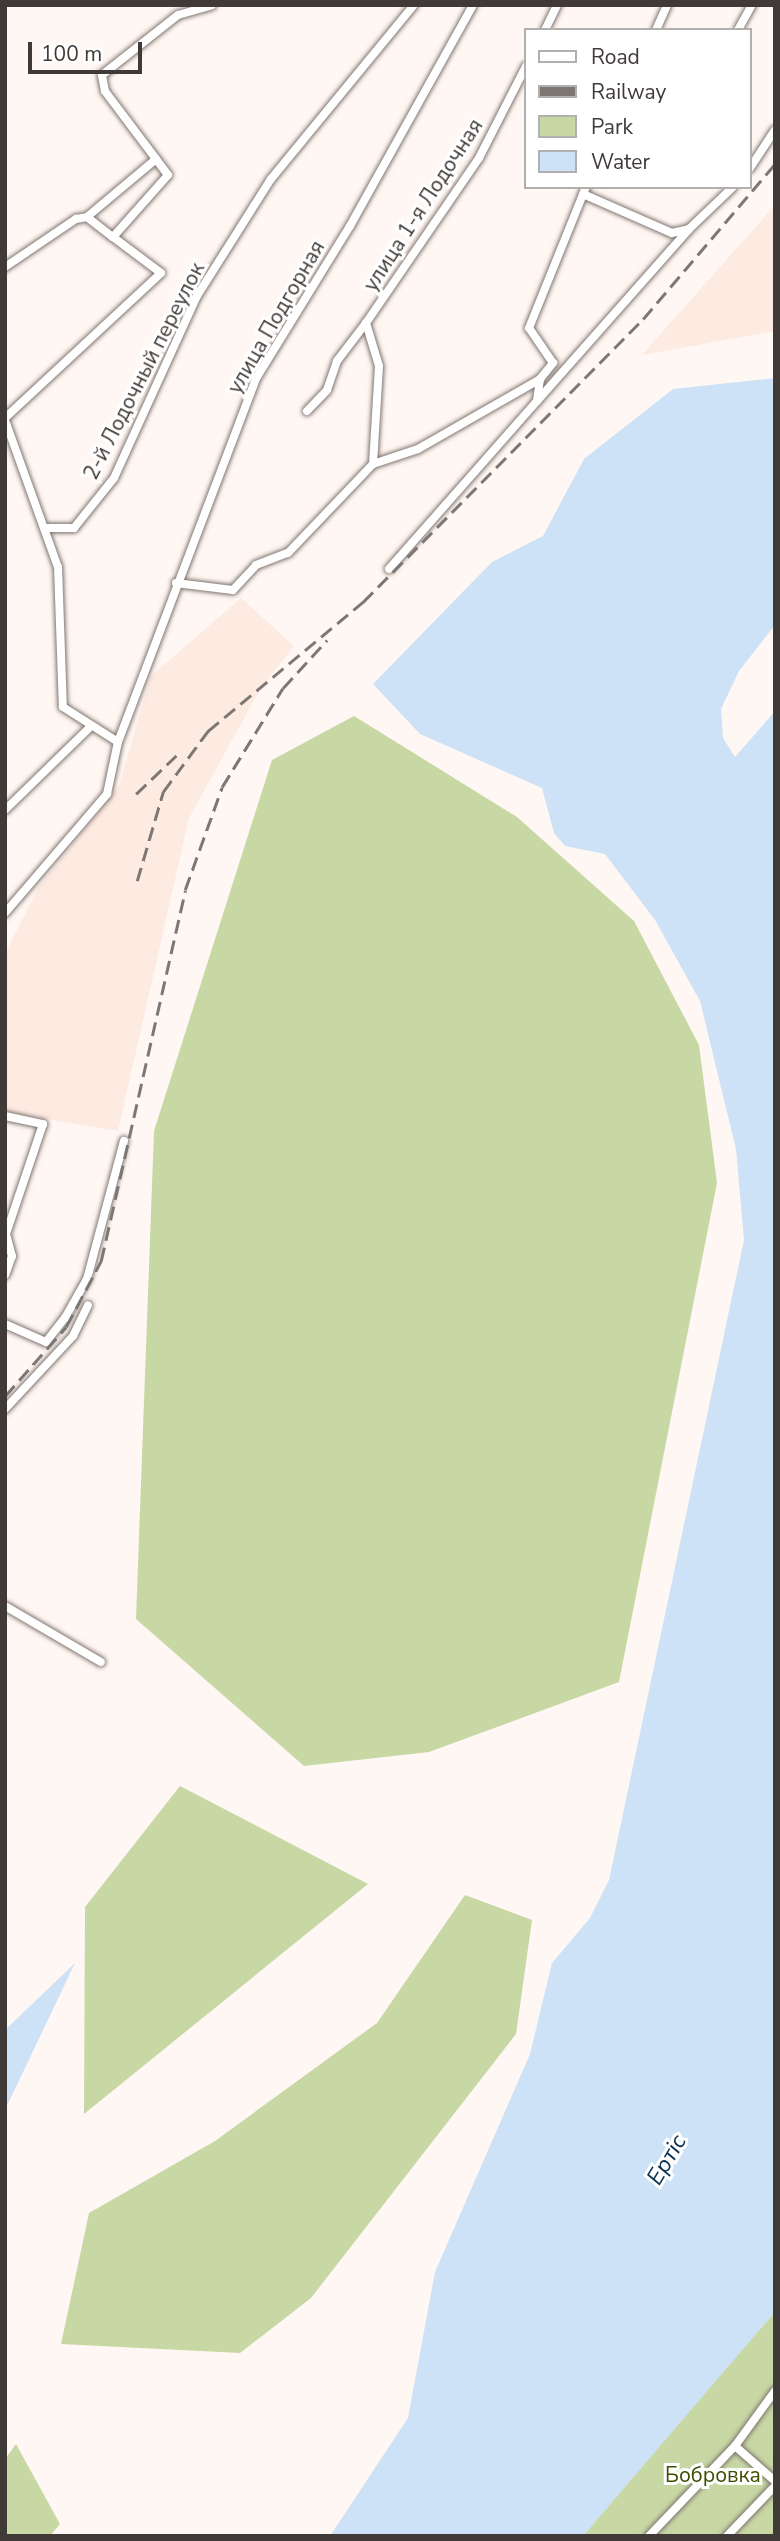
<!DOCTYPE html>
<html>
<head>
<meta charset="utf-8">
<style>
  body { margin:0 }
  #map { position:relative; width:780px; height:2541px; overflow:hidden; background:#fff7f3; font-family:"Nunito Sans",sans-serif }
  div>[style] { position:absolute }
  .industrial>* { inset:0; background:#fdeae1 }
  .green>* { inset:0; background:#c7d8a5 }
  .water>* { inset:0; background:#cde2f6 }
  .roads { filter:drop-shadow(0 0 2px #827671) drop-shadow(0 0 2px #827671) }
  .street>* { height:8px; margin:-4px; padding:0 4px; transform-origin:4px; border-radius:4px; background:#fff }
  .rail>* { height:2.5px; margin-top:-1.25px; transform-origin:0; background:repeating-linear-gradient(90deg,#7d7774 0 14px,transparent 0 21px) }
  span { translate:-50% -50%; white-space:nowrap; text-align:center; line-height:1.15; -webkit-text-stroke:6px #fff; paint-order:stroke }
  .street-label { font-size:21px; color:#3f3a37 }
  .park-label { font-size:21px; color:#3d4d00 }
  .water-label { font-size:23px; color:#083051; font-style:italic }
  .frame { position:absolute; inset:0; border:7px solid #3f3a37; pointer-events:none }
  .legend { position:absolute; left:524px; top:28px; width:228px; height:161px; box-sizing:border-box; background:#fff; border:2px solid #b2b0af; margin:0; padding:9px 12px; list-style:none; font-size:21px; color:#3f3a37 }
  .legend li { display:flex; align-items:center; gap:14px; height:35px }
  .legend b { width:35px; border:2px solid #b2b0af }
  .scale { position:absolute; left:28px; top:42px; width:114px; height:32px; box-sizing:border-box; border:4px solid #3f3a37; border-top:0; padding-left:9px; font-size:21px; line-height:24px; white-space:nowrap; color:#3f3a37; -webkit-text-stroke:5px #fff; paint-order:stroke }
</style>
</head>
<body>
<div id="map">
  <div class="industrial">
    <div style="clip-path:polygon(775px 205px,775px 331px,642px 355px)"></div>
    <div style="clip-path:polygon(241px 598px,294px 646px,261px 688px,189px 818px,118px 1131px,5px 1112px,5px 954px,38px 888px,119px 786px,151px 676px)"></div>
  </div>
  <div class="green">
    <div style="clip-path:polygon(354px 716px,517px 817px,634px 921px,699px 1045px,717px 1183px,619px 1682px,429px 1752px,304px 1766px,136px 1619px,154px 1131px,272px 760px)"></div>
    <div style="clip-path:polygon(180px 1786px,368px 1884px,84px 2114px,85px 1907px)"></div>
    <div style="clip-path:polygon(465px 1895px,532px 1920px,516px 2034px,311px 2298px,240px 2353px,61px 2344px,89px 2213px,215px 2141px,377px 2023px)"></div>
    <div style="clip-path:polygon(775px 2312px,775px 2536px,583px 2536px,716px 2379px)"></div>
    <div style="clip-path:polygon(16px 2444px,60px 2524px,50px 2536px,5px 2536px,5px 2459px)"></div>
  </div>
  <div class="water">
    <div style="clip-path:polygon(775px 378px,775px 625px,739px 671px,721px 709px,723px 738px,735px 757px,775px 711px,775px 2312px,583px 2536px,330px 2536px,408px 2418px,435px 2272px,530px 2054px,552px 1963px,590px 1918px,609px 1880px,744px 1240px,736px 1149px,700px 1001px,655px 920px,605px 854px,565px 846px,554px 833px,542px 788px,420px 734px,373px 684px,492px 562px,543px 536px,584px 459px,673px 389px)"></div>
    <div style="clip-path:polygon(75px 1963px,5px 2110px,5px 2030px)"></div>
  </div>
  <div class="roads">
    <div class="street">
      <div style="left:545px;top:30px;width:28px;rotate:-64deg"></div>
      <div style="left:656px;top:30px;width:27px;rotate:-66deg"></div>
      <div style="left:738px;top:30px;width:29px;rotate:-61deg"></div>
      <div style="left:750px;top:168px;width:45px;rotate:-56.7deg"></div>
      <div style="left:583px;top:194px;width:97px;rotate:23.7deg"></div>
      <div style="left:672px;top:233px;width:17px;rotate:-13deg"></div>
      <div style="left:689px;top:229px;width:61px;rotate:-43.7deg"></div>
      <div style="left:87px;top:217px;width:90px;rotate:-40deg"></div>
      <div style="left:156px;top:159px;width:85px;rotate:-126.9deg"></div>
      <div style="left:105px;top:91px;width:16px;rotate:-101deg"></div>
      <div style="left:102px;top:75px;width:97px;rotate:-38.3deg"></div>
      <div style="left:178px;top:15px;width:35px;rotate:-16deg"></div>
      <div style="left:5px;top:267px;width:86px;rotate:-34.1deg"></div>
      <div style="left:76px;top:219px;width:11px;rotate:-10deg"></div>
      <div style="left:87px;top:217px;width:33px;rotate:38deg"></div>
      <div style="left:540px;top:379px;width:22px;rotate:98deg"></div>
      <div style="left:537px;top:401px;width:230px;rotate:-48.5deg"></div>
      <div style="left:307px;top:411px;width:29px;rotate:-46deg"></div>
      <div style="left:327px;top:390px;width:31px;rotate:-71deg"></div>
      <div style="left:337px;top:361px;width:48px;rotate:-52.7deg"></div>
      <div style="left:5px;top:418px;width:213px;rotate:-42.9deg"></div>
      <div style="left:161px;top:273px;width:60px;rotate:-143.1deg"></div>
      <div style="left:113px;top:237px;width:83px;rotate:-48.4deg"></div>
      <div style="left:168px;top:175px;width:20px;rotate:-127deg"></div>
      <div style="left:5px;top:420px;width:156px;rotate:70.2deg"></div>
      <div style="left:58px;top:567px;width:140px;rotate:88deg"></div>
      <div style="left:63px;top:707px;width:65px;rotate:32.5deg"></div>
      <div style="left:373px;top:464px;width:98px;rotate:-86.5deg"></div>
      <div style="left:379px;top:366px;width:45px;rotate:-106.8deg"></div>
      <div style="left:366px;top:323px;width:200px;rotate:-55.6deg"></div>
      <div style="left:479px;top:158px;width:103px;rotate:-62.9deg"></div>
      <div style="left:45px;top:528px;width:29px"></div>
      <div style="left:74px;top:528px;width:64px;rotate:-51.3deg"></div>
      <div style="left:114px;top:478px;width:200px;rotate:-65.5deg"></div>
      <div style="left:197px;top:296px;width:138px;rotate:-57.7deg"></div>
      <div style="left:271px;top:179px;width:225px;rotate:-50.6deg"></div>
      <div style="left:389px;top:569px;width:224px;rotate:-48.6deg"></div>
      <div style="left:176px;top:583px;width:57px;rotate:7deg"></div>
      <div style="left:233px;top:590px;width:34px;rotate:-47deg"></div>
      <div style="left:256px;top:565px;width:34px;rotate:-21deg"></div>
      <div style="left:288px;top:553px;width:123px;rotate:-46.3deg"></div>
      <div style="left:373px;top:464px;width:47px;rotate:-18.4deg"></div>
      <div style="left:418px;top:449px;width:141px;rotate:-29.8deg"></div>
      <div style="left:540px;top:379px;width:21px;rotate:-51deg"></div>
      <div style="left:553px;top:363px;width:42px;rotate:-124.4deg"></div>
      <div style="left:529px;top:328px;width:152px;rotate:-68deg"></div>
      <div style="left:5px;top:810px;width:117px;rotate:-44.3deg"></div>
      <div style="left:5px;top:913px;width:157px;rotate:-49.4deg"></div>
      <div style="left:107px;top:794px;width:53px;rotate:-78.1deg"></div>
      <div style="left:118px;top:742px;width:391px;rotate:-69.2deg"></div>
      <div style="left:257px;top:377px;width:177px;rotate:-58.4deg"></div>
      <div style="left:350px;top:226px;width:253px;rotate:-60.9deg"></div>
      <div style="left:5px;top:1116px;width:39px;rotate:12deg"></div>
      <div style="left:43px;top:1124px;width:116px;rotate:108.6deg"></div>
      <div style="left:6px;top:1234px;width:23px;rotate:75deg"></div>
      <div style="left:12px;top:1256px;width:20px;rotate:110deg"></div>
      <div style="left:5px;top:1324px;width:45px;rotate:23.7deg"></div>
      <div style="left:46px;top:1342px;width:31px;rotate:-52deg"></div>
      <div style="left:65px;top:1318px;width:45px;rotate:-60.6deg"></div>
      <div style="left:87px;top:1279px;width:143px;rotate:-75deg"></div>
      <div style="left:5px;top:1409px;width:100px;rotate:-47deg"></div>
      <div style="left:73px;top:1336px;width:34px;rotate:-64deg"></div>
      <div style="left:5px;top:1606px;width:111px;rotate:30.3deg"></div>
      <div style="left:735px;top:2446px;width:53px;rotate:41.2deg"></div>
      <div style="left:649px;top:2536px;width:124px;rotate:-46.3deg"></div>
      <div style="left:735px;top:2446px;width:68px;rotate:-54deg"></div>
      <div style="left:727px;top:2536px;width:69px;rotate:-46.2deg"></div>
    </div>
  </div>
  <div class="rail">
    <div style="left:136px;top:794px;width:61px;rotate:-43.7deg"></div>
    <div style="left:137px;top:881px;width:93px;rotate:-73.7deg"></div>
    <div style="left:163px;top:792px;width:76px;rotate:-53.6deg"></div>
    <div style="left:208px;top:731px;width:202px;rotate:-39.8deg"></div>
    <div style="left:363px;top:602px;width:398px;rotate:-45.3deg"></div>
    <div style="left:643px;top:319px;width:204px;rotate:-49.6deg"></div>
    <div style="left:5px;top:1396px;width:92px;rotate:-48.5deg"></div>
    <div style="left:66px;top:1327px;width:75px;rotate:-62.1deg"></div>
    <div style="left:101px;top:1261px;width:380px;rotate:-77.2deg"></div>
    <div style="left:185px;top:890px;width:109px;rotate:-70.2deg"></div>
    <div style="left:222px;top:787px;width:116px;rotate:-58.4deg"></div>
    <div style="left:283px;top:688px;width:65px;rotate:-47.5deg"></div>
  </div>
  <div class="street-label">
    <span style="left:423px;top:205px;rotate:-57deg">улица 1-я Лодочная</span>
    <span style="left:276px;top:317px;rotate:-60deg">улица Подгорная</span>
    <span style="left:144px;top:371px;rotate:-63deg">2-й Лодочный переулок</span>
  </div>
  <div class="park-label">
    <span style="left:713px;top:2475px">Бобровка</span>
  </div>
  <div class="water-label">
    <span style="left:667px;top:2160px;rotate:-59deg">Ертіс</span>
  </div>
  <div class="frame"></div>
  <ul class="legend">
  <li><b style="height:9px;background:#fff"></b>Road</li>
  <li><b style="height:9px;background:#7d7774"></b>Railway</li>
  <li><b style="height:19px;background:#c7d8a5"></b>Park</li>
  <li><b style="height:19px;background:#cde2f6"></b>Water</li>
  </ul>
  <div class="scale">100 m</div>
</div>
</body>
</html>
